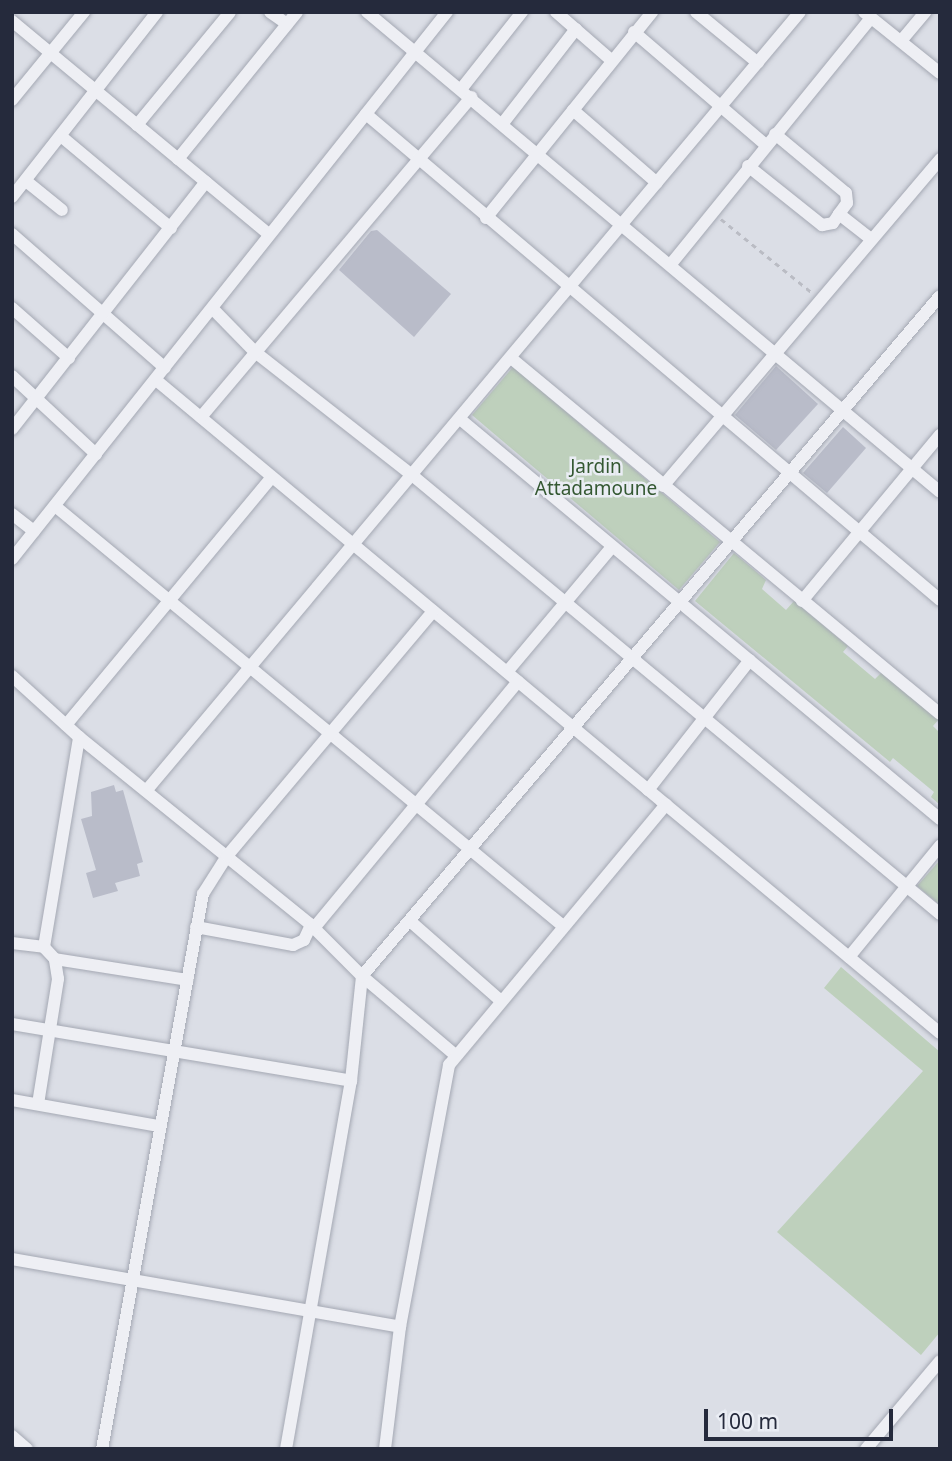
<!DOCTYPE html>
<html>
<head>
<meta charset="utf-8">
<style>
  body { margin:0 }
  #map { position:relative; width:952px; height:1461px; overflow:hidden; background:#dbdee6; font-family:"Noto Sans",sans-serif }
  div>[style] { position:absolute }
  .green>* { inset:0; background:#bed0bc }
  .building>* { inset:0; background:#b9bcc9 }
  .path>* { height:2.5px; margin-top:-1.25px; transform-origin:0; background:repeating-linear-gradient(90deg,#babcc4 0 5px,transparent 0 10px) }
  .roads { filter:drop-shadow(0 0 2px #a4a8b3) drop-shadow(0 0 2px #a4a8b3) }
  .minor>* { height:12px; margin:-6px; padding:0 6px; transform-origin:6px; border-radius:6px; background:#eeeff4 }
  span { translate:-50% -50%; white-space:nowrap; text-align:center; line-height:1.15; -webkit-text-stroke:5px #eaedf4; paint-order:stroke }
  .park-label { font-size:19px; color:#345832 }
  .frame { position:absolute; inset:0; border:14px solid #252a3c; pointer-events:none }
  .scale { position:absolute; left:704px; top:1409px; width:189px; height:32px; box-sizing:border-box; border:4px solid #252a3c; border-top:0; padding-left:9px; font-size:21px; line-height:24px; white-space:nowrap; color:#252a3c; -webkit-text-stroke:5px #eaedf4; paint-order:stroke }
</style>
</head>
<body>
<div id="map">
  <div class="green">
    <div style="clip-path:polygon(513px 367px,720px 542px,679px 590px,472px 415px)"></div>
    <div style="clip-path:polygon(734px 553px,766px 580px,762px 589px,786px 610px,794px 601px,848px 646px,843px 652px,875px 679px,882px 672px,939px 719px,933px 726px,940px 733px,940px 805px,931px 797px,934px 792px,893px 758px,890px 762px,695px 601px)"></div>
    <div style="clip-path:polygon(940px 860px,940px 905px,917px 886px)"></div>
    <div style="clip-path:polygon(841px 967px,940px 1052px,940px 1332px,921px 1355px,777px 1232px,923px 1071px,824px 988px)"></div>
  </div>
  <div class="building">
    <div style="clip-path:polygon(377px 230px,451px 294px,414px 337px,339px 270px,371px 231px)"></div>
    <div style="clip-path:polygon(776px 366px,818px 404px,776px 450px,735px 415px)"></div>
    <div style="clip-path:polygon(843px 427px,866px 448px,827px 493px,803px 473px)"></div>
    <div style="clip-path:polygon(114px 785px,116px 792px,123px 790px,143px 862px,137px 864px,140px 876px,115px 883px,118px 891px,93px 898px,86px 873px,96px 870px,81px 819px,92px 816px,91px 792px)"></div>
  </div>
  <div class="path">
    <div style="left:721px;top:219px;width:116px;rotate:39deg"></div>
  </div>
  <div class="roads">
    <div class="minor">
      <div style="left:270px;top:12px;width:21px;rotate:35deg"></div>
      <div style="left:367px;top:12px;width:747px;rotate:39.95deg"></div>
      <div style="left:556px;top:12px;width:73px;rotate:41.1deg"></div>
      <div style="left:696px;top:12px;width:80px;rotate:39.4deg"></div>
      <div style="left:864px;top:12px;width:97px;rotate:38.8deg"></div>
      <div style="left:12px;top:21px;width:334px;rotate:39.7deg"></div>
      <div style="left:634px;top:32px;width:174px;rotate:40.6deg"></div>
      <div style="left:901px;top:41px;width:38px;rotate:-50deg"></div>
      <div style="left:462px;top:88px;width:97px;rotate:-51.7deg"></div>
      <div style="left:12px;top:100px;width:114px;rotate:-50.7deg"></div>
      <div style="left:573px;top:110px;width:111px;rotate:41deg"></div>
      <div style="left:366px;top:114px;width:752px;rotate:40.25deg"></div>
      <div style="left:503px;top:123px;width:119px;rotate:-52.2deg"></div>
      <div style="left:137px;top:125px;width:146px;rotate:-50.5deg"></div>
      <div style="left:775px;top:134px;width:92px;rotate:39.7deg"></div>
      <div style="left:846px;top:193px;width:10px;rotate:84deg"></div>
      <div style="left:847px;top:203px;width:14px;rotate:126deg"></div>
      <div style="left:839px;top:214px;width:39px;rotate:38deg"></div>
      <div style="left:62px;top:137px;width:142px;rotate:39.9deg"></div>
      <div style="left:178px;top:159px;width:189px;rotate:-51deg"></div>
      <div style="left:748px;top:166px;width:95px;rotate:38.6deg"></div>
      <div style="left:822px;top:225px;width:11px;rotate:-10deg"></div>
      <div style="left:833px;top:223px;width:11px;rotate:-56deg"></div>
      <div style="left:26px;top:181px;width:46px;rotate:38.9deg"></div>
      <div style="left:12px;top:197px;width:235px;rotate:-51.9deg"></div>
      <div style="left:486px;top:218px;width:265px;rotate:-51.1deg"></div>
      <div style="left:12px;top:234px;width:203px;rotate:41.2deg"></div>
      <div style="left:671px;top:264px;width:317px;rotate:-50.9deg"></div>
      <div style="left:12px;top:308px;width:76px;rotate:41.3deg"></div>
      <div style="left:213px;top:309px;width:60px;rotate:45.7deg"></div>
      <div style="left:255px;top:352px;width:199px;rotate:38.1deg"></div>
      <div style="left:412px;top:475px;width:687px;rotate:39.74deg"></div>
      <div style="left:511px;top:358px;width:557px;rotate:39.69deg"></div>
      <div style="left:12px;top:376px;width:115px;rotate:42.9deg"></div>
      <div style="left:156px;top:380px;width:1020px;rotate:39.79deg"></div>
      <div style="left:201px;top:417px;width:419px;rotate:-49.8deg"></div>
      <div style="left:460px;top:419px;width:625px;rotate:39.81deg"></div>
      <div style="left:12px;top:429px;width:314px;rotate:-51.9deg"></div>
      <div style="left:663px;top:486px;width:429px;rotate:-49.7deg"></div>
      <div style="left:55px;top:506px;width:659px;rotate:39.58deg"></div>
      <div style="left:12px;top:514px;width:28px;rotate:38deg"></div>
      <div style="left:12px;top:559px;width:699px;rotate:-51.51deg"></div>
      <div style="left:802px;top:601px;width:216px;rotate:-50.3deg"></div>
      <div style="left:507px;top:672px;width:163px;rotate:-50deg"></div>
      <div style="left:12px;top:676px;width:91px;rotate:42.3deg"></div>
      <div style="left:79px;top:737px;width:299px;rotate:39deg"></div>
      <div style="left:311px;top:925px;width:72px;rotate:45deg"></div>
      <div style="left:362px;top:976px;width:122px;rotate:40.3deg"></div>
      <div style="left:66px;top:725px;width:322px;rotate:-50.3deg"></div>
      <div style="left:648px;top:790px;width:165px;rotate:-51.9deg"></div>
      <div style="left:146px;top:791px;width:1017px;rotate:-49.99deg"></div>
      <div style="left:410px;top:921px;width:120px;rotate:41.3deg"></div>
      <div style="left:196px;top:927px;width:99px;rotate:10.5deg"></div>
      <div style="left:293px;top:945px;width:12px;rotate:-24deg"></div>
      <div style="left:304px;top:940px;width:17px;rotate:-65deg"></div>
      <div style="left:314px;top:928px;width:320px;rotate:-50.4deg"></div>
      <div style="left:12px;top:943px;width:32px;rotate:7deg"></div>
      <div style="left:44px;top:947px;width:213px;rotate:-80.5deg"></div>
      <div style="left:849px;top:957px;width:144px;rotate:-50.7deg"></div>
      <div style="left:55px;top:959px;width:134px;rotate:9deg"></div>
      <div style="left:12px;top:1024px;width:344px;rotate:9.5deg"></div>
      <div style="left:12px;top:1100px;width:148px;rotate:10.1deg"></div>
      <div style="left:38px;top:1104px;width:127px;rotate:-80.9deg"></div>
      <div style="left:58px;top:979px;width:20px;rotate:-99deg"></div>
      <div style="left:55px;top:959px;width:16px;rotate:-133deg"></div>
      <div style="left:12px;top:1259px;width:394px;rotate:9.9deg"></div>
      <div style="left:12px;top:1436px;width:20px;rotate:41deg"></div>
      <div style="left:102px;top:1449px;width:564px;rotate:-79.69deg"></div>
      <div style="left:203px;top:894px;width:45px;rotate:-57.7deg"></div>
      <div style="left:227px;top:856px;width:320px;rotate:-49.9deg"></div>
      <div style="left:286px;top:1449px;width:374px;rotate:-80deg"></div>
      <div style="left:351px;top:1081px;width:106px;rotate:-84deg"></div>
      <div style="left:362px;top:976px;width:892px;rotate:-49.64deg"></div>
      <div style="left:385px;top:1449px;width:123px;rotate:-83deg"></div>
      <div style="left:400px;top:1327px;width:267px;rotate:-79.4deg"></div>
      <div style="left:449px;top:1065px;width:339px;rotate:-50.2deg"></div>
      <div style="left:866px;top:1449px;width:115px;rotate:-49.9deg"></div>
    </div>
  </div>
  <div class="park-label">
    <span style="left:596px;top:478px">Jardin<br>Attadamoune</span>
  </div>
  <div class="frame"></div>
  <div class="scale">100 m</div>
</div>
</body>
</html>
